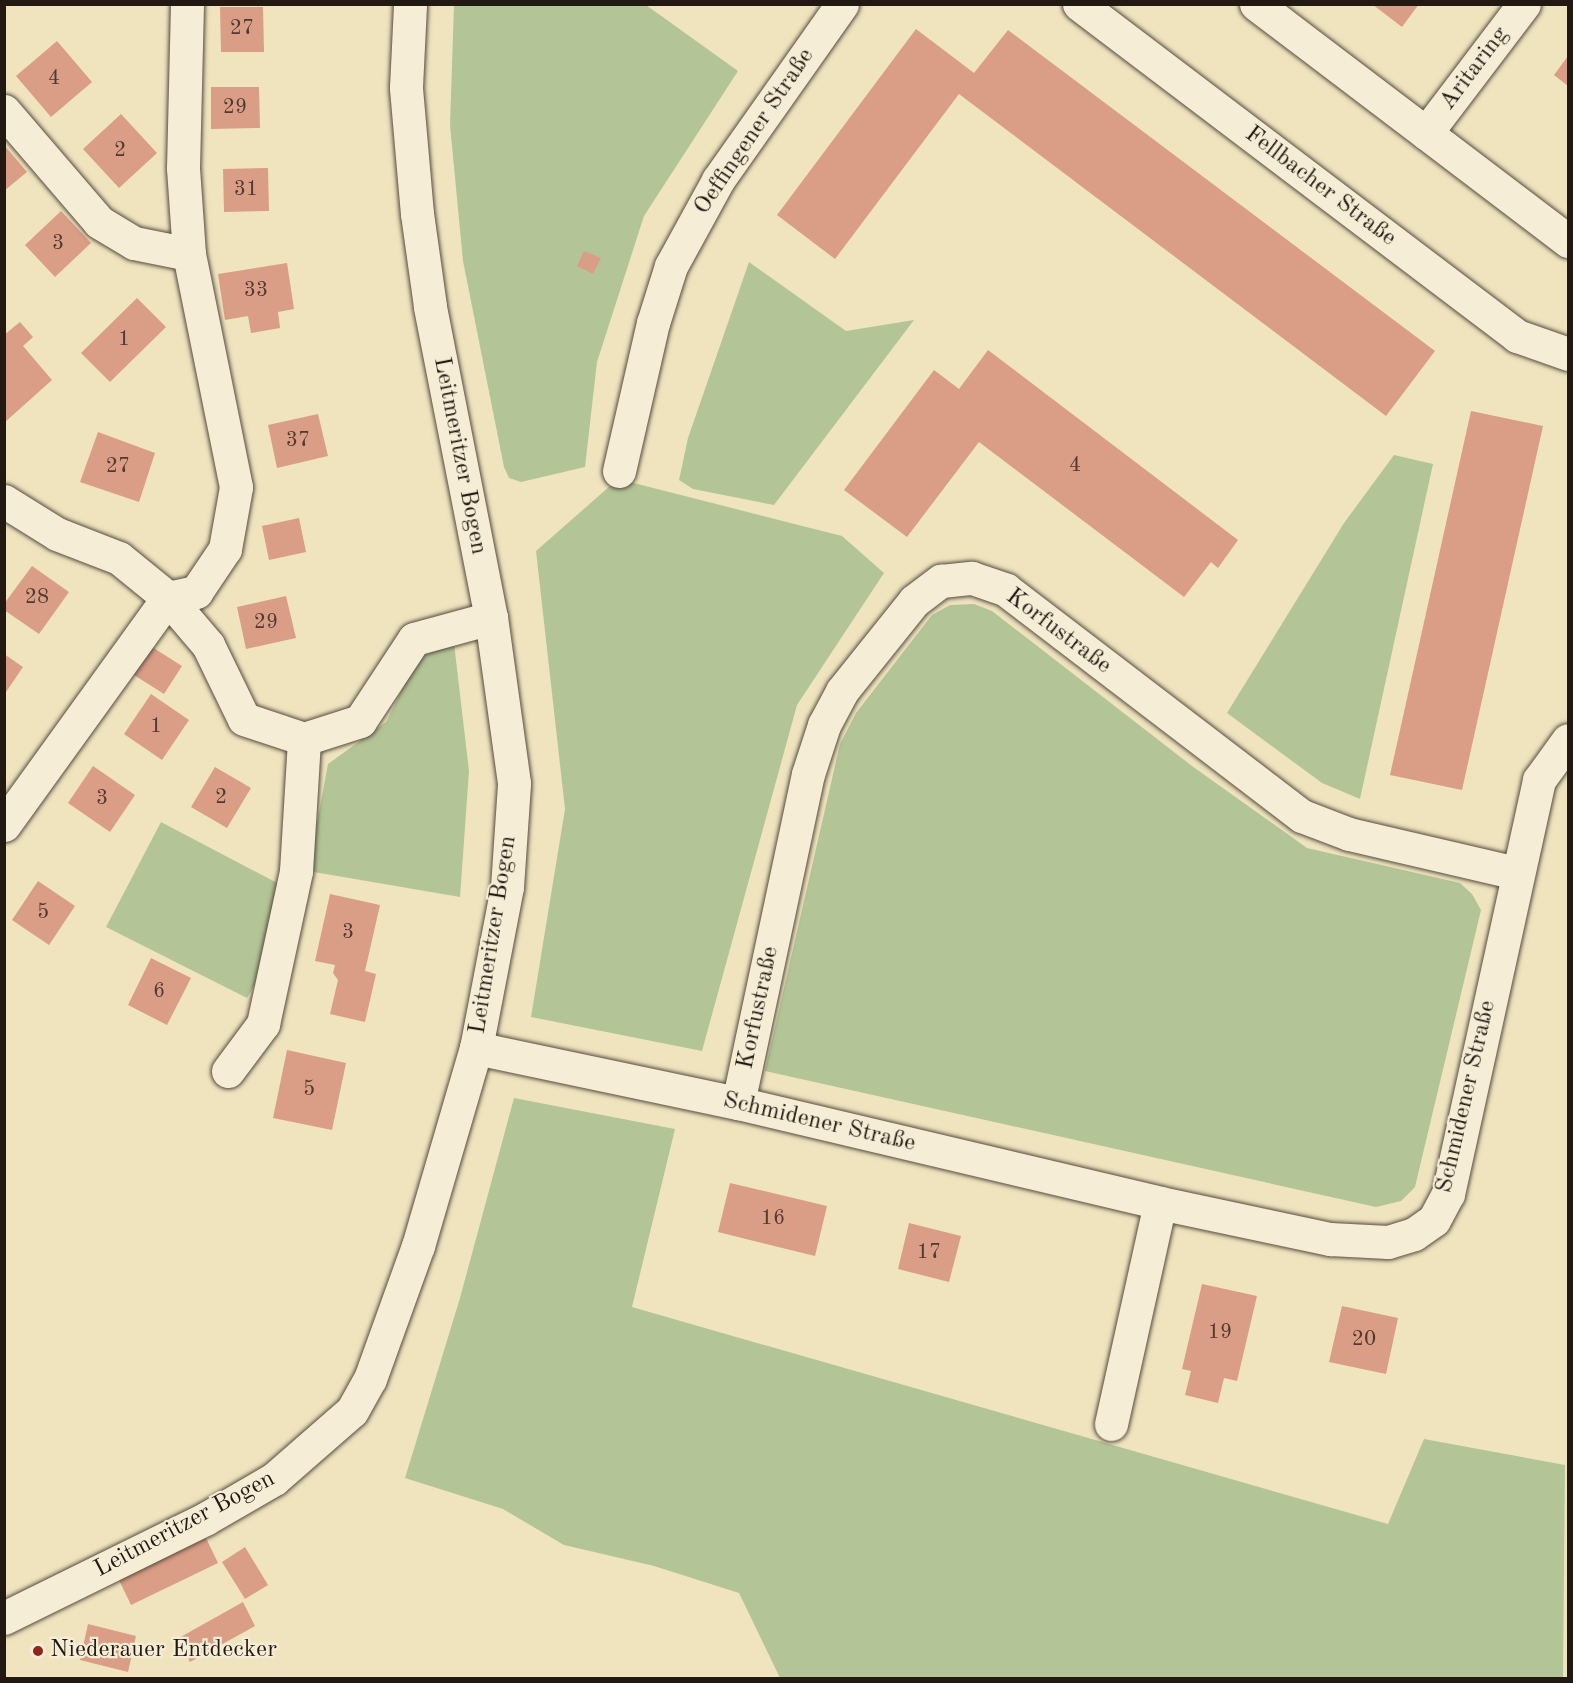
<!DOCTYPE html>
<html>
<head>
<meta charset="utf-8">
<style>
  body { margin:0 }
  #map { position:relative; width:1573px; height:1683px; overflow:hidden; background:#f0e4bf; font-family:"Old Standard TT",serif }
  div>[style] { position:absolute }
  .green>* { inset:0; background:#b3c597 }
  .building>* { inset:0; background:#da9d86 }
  .roads { filter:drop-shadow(0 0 2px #564c3e) drop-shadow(0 0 2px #564c3e) }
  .street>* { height:33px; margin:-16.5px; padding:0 16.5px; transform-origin:16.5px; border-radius:16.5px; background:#f5edd5 }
  .dots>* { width:16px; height:16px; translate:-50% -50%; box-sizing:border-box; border:3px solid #f5edd5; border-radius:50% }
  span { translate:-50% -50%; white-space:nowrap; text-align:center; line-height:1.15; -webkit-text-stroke:4.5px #f5edd5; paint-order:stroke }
  .number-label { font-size:21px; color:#513a30 }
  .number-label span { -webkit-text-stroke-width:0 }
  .street-label { font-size:24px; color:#231913 }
  .poi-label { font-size:24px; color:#231913 }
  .left { translate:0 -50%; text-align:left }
  .frame { position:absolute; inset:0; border:6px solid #231913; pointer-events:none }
</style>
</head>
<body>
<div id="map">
  <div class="green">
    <div style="clip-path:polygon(454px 5px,646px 5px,738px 71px,644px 216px,597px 362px,585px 467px,521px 482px,509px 478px,504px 467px,463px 261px,450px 125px)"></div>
    <div style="clip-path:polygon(749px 262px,846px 331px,914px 320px,774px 505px,693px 489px,679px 480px,688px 438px)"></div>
    <div style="clip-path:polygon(1394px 455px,1433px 464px,1360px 799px,1322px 783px,1227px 713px,1344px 523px)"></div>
    <div style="clip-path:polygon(618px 479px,842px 536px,884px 573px,797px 705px,702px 1051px,531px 1017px,565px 809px,536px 551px)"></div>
    <div style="clip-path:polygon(974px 604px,992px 611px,1192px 766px,1307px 848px,1460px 883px,1472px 894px,1481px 910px,1415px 1187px,1401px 1201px,1376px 1207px,765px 1071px,840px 744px,856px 713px,932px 615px,950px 605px)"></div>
    <div style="clip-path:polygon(454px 643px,469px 771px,460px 897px,308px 871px,328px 764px,386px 722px,418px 658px)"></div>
    <div style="clip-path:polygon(161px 822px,281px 885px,261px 973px,247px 998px,106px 927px)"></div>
    <div style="clip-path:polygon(514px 1098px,675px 1129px,632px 1307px,1388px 1524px,1424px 1439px,1565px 1465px,1563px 1678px,780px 1678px,739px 1593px,654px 1566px,564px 1545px,503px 1509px,405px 1478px,460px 1298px)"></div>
  </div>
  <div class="building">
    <div style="clip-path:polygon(1372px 4px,1419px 4px,1402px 27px)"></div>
    <div style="clip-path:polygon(220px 7px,263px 7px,264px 52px,221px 52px)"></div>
    <div style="clip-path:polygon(916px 29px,974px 73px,1008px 30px,1435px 351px,1386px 416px,959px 94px,835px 259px,777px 215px)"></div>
    <div style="clip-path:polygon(57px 41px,92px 82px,51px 117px,16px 76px)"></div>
    <div style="clip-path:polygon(1568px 56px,1568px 86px,1554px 75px)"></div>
    <div style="clip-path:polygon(211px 87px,259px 87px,260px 128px,211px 129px)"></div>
    <div style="clip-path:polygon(121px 114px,157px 153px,119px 188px,83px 149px)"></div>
    <div style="clip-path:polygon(4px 145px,27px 172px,4px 191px)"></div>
    <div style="clip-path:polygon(268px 168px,269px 211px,224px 212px,223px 169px)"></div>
    <div style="clip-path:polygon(61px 211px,91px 243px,55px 277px,25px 245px)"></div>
    <div style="clip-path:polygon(584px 251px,601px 258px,593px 274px,577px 266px)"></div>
    <div style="clip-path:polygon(287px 263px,294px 309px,278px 312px,280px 328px,251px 333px,248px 316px,225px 320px,218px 274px)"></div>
    <div style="clip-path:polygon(137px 298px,166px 327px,110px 382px,81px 353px)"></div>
    <div style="clip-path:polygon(20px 322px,33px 337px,23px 346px,52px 380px,4px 423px,4px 335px)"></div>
    <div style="clip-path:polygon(988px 350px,1238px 540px,1218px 568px,1211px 562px,1184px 597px,979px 442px,907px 537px,844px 490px,934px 370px,959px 389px)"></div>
    <div style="clip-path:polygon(1471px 411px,1543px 426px,1462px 790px,1390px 775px)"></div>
    <div style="clip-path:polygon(318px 414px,328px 456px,277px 468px,268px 425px)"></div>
    <div style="clip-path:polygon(98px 432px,155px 453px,139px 502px,80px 482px)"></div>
    <div style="clip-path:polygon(299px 518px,306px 552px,269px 560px,262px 526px)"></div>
    <div style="clip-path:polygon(32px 566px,69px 592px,39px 634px,4px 610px,4px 604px)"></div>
    <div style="clip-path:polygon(286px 596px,296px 638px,246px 649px,237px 607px)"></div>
    <div style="clip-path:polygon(152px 647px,182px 666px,164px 694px,134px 675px)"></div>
    <div style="clip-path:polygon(4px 654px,23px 667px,4px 695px)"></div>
    <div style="clip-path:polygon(151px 694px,189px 720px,162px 760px,124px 734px)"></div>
    <div style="clip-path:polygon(93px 766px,135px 795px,110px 832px,68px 803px)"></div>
    <div style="clip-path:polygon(215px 767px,251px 788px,227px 828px,191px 807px)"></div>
    <div style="clip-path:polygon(38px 881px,75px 906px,49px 945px,12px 920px)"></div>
    <div style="clip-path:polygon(330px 894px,380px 905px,365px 971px,376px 974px,365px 1022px,330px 1014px,338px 980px,333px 973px,335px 965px,315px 961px)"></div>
    <div style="clip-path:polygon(151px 958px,191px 978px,167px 1025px,128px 1005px)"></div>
    <div style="clip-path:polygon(287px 1050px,346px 1063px,332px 1130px,273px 1118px)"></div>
    <div style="clip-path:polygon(730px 1183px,827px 1206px,815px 1256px,718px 1232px)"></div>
    <div style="clip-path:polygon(909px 1223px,961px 1236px,949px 1282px,898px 1269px)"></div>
    <div style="clip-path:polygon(1202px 1284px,1257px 1296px,1237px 1381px,1224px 1378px,1218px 1403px,1185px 1395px,1191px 1371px,1182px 1369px)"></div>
    <div style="clip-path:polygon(1342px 1306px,1398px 1318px,1386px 1374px,1329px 1362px)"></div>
    <div style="clip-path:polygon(206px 1538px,218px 1563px,131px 1605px,119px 1580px)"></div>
    <div style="clip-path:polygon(245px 1547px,268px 1585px,245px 1599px,222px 1562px)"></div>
    <div style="clip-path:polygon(243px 1602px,255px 1626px,190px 1662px,177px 1639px)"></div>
    <div style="clip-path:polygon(88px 1624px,136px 1636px,128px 1672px,80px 1660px)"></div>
  </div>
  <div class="roads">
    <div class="street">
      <div style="left:1079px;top:4px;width:550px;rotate:37.16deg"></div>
      <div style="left:1517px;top:336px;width:54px;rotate:19.4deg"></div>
      <div style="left:1256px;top:4px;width:392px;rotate:37.2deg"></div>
      <div style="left:4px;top:111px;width:146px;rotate:49.4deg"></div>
      <div style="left:99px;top:222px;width:41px;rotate:31deg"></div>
      <div style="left:134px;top:243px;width:56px;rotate:11.3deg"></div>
      <div style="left:1426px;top:133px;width:162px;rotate:-52.8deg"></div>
      <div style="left:619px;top:471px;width:152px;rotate:-77.1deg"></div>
      <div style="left:653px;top:323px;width:60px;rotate:-72.5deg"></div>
      <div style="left:671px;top:266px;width:98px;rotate:-61.3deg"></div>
      <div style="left:718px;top:180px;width:215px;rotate:-54.8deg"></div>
      <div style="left:4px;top:501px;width:62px;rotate:31.9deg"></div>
      <div style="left:57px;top:534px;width:66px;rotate:21.2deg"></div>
      <div style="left:119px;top:558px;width:63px;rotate:39.2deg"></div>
      <div style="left:168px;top:598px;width:62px;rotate:49.6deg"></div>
      <div style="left:208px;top:645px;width:82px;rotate:64.1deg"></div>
      <div style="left:244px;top:719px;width:63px;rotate:18.4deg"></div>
      <div style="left:304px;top:739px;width:59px;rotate:-17.8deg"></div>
      <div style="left:360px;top:721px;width:98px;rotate:-56.6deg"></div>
      <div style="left:414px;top:639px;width:80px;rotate:-15.3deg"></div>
      <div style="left:4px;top:825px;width:280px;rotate:-54.2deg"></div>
      <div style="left:168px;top:598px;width:29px;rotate:-12deg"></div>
      <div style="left:196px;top:592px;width:52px;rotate:-56deg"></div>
      <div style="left:225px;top:549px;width:63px;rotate:-79.9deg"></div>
      <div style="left:236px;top:487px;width:238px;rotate:-101.4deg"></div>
      <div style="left:189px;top:254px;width:86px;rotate:-94deg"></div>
      <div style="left:183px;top:168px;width:164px;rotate:-88.6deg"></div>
      <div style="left:476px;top:1048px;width:268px;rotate:11.9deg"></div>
      <div style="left:738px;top:1103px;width:434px;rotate:13.3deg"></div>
      <div style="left:1160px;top:1203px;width:174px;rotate:12deg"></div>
      <div style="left:1330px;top:1239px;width:58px;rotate:3deg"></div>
      <div style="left:1388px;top:1242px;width:27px;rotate:-17deg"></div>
      <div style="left:1414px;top:1234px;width:24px;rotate:-35deg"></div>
      <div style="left:1434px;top:1220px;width:30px;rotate:-62deg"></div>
      <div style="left:1448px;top:1194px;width:424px;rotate:-77.6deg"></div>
      <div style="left:1539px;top:780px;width:49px;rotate:-54.1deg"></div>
      <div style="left:228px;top:1071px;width:59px;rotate:-53.3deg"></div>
      <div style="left:263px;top:1024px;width:157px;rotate:-77.8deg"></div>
      <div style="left:296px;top:871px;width:132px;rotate:-86.5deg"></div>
      <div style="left:738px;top:1103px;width:336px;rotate:-78deg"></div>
      <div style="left:808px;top:774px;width:52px;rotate:-71.9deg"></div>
      <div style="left:824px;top:725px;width:38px;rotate:-62deg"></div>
      <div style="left:842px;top:691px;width:115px;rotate:-51.3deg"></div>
      <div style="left:914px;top:601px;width:34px;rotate:-37deg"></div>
      <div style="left:941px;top:581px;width:31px;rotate:-6deg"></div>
      <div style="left:972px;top:578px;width:36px;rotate:19deg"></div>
      <div style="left:1006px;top:590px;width:372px;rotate:37.4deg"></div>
      <div style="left:1302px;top:816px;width:50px;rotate:21deg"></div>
      <div style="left:1349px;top:834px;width:172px;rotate:13.1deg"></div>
      <div style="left:1111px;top:1424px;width:226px;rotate:-77.5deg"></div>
      <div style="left:4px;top:1618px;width:224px;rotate:-26.2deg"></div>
      <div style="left:205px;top:1519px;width:80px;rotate:-30.1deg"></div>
      <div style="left:274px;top:1479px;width:103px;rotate:-41.1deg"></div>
      <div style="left:352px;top:1411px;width:37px;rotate:-61deg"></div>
      <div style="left:370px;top:1379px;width:141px;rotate:-70.2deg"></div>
      <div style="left:418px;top:1246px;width:206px;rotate:-73.7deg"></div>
      <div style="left:476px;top:1048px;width:164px;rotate:-79.1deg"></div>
      <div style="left:507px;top:887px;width:104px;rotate:-86.1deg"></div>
      <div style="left:514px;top:783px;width:167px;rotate:-97.9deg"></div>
      <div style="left:491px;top:618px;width:318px;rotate:-101.1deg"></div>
      <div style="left:430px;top:306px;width:93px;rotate:-98deg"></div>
      <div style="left:417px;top:214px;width:127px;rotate:-95deg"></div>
      <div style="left:406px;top:87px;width:83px;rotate:-87.2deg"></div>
    </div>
  </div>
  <div class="dots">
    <div style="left:38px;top:1651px;background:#8f2418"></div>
  </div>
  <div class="number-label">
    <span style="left:242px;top:29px">27</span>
    <span style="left:54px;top:79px">4</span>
    <span style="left:235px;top:108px">29</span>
    <span style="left:120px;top:151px">2</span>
    <span style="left:246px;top:190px">31</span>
    <span style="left:58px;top:244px">3</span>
    <span style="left:256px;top:291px">33</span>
    <span style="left:124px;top:340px">1</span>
    <span style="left:298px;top:441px">37</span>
    <span style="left:1075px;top:466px">4</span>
    <span style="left:118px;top:467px">27</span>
    <span style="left:37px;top:598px">28</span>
    <span style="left:266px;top:623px">29</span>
    <span style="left:156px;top:727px">1</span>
    <span style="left:221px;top:798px">2</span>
    <span style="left:102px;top:799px">3</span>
    <span style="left:43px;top:913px">5</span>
    <span style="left:348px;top:933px">3</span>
    <span style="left:159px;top:992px">6</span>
    <span style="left:309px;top:1090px">5</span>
    <span style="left:773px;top:1219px">16</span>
    <span style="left:929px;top:1253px">17</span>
    <span style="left:1220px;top:1333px">19</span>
    <span style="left:1364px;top:1340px">20</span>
  </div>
  <div class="street-label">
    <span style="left:1475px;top:69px;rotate:-53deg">Aritaring</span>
    <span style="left:755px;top:132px;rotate:-56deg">Oeffingener Straße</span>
    <span style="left:1320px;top:187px;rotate:37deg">Fellbacher Straße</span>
    <span style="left:459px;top:456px;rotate:79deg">Leitmeritzer Bogen</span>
    <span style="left:1058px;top:632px;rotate:37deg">Korfustraße</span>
    <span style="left:494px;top:935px;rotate:-81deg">Leitmeritzer Bogen</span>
    <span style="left:759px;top:1008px;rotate:-78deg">Korfustraße</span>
    <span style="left:1467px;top:1097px;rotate:-77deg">Schmidener Straße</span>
    <span style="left:819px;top:1123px;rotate:13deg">Schmidener Straße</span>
    <span style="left:185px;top:1525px;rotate:-28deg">Leitmeritzer Bogen</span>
  </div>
  <div class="poi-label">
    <span class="left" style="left:50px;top:1651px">Niederauer Entdecker</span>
  </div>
  <div class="frame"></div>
</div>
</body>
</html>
